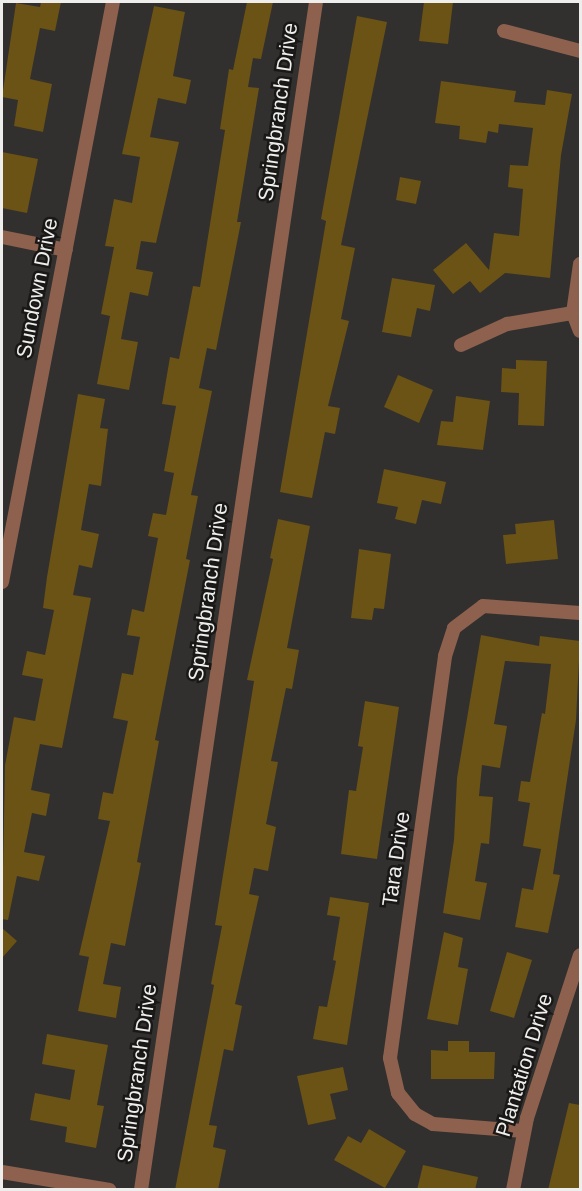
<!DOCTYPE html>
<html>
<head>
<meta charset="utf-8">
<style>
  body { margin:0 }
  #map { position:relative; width:582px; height:1191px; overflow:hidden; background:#31302e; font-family:Arial,sans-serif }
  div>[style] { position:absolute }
  .building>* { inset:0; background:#6b5215 }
  .street>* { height:14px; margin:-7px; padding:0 7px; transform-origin:7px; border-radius:7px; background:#8d614e }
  span { translate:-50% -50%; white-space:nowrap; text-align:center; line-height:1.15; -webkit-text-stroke:5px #191817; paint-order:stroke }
  .street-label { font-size:21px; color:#eeeeec }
  .frame { position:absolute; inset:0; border:3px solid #eeeeec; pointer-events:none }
</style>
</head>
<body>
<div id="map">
  <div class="building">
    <div style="clip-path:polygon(41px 2px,61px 2px,55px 31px,40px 28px,30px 79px,52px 84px,43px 132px,14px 126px,18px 100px,2px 97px,16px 3px,40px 7px)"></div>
    <div style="clip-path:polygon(247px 2px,273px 2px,261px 59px,253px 58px,248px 87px,259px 88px,237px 222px,241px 222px,216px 350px,207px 348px,199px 388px,212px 391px,191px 495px,198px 496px,186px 559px,190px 560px,155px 740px,159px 741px,137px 862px,141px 863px,125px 946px,111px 943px,103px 984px,121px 987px,116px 1018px,78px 1011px,89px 957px,79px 955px,110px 821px,98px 819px,103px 792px,113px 794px,128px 721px,113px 718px,122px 673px,133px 675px,140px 637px,127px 635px,132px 609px,144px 612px,158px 538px,148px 536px,153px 513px,166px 515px,174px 473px,164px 471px,176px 406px,162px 404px,170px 357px,179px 359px,193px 286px,200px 287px,225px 130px,220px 129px,229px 69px,233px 70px)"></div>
    <div style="clip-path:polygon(424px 2px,453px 2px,448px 44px,419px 41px)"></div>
    <div style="clip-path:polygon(154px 6px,185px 12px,173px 76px,191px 80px,186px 104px,158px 98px,150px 137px,179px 142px,156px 243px,141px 241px,136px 269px,153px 272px,148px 296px,130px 292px,121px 339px,138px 342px,129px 390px,97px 384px,110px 316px,101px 314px,114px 247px,105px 246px,114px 199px,132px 203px,140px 157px,122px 154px)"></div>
    <div style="clip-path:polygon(357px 16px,387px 22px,341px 245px,355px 248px,341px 319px,349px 321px,328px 406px,340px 408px,335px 434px,325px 432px,312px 498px,280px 492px,326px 221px,321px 219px)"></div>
    <div style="clip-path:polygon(441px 81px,516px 91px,514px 102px,545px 105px,547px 90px,572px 94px,561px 155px,550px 278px,505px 273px,480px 293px,470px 281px,453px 294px,433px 270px,466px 243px,489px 270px,494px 233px,519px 236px,523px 189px,508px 187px,510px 165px,528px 166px,533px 128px,499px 124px,498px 133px,488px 131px,486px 143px,459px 139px,460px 126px,435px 123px)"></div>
    <div style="clip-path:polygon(2px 152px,38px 159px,27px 213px,2px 208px)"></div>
    <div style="clip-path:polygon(400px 177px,421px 181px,416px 204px,396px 200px)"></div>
    <div style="clip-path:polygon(392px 278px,435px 285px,430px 311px,417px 308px,411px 337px,382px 332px)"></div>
    <div style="clip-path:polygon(516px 360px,547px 361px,544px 426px,518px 425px,519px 393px,501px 392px,502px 368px,516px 369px)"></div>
    <div style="clip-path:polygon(398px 375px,433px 390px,419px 423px,384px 407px)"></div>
    <div style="clip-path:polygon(78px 394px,105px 399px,100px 428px,108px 429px,101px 486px,89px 484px,81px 530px,99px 534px,92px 568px,79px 565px,73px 595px,91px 598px,62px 748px,40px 744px,31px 790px,50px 794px,46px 816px,32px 813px,24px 852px,45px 856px,39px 881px,17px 876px,8px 920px,2px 919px,5px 765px,14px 717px,35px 721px,43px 679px,22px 675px,27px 651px,45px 655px,54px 610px,43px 608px,47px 577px)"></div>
    <div style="clip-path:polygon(456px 396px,490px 401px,483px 450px,437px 445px,441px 421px,453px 422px)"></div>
    <div style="clip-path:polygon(384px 469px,446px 482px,441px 504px,422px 500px,416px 524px,395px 519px,398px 507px,377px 503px)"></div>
    <div style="clip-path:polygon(278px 519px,310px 526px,287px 648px,299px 650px,292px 689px,286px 688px,271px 761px,278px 762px,266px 824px,276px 827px,268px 871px,254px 868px,249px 894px,259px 896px,235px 1004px,242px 1006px,233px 1051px,224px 1049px,209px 1125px,217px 1126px,213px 1147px,226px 1150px,218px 1190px,175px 1190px,214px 985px,211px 984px,222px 926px,215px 925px,254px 681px,247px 680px,273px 559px,270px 558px)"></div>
    <div style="clip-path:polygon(554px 520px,558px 559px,506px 564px,503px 535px,516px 534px,515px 524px)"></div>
    <div style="clip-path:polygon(359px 549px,391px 554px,384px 609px,374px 608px,372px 620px,351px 618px)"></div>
    <div style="clip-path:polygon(481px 635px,539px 646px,540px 636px,580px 641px,576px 720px,553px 874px,560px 875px,548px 933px,515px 927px,522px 888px,533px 890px,541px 849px,523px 846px,530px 803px,518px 801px,521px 781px,530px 782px,542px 713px,545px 714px,551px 664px,505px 661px,494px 724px,507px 726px,500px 768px,482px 765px,479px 796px,493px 797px,489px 844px,481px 843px,475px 881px,487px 883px,480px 920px,443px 913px,454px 840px,457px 778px)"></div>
    <div style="clip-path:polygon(365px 701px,399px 707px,377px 859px,341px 854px,349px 790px,356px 791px,363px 747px,358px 746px)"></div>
    <div style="clip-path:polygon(330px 897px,369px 903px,347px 1045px,313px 1039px,319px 1006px,327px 1007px,336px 961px,333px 960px,340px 917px,327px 915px)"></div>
    <div style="clip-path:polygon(2px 928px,17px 941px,2px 958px)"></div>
    <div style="clip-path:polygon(444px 932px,463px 938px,458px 967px,468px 969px,458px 1025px,427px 1019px)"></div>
    <div style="clip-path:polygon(507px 952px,532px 960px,514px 1018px,490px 1011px)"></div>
    <div style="clip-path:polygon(47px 1034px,108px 1045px,97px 1105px,104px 1106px,96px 1148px,65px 1142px,67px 1127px,30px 1120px,35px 1093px,70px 1100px,75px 1070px,42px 1064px)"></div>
    <div style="clip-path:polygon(448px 1041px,469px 1041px,469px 1052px,495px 1052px,494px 1079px,431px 1079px,431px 1050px,448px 1051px)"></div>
    <div style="clip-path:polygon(343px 1067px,348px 1090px,330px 1094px,336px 1119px,308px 1125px,297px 1076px)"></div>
    <div style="clip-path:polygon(569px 1103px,580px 1105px,580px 1190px,548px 1190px)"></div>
    <div style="clip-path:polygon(369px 1129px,406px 1151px,385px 1188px,334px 1160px,348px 1136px,361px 1143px)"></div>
    <div style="clip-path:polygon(423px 1165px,478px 1177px,475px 1190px,417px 1190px)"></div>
  </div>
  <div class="street">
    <div style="left:504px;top:31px;width:79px;rotate:14.7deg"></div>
    <div style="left:2px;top:237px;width:65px;rotate:11.5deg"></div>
    <div style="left:580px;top:264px;width:49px;rotate:98.1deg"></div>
    <div style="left:573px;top:313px;width:19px;rotate:69deg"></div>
    <div style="left:461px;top:345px;width:51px;rotate:-24.5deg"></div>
    <div style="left:507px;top:324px;width:67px;rotate:-9.5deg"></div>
    <div style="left:2px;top:582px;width:591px;rotate:-79.17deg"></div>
    <div style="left:523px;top:1131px;width:90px;rotate:-175.6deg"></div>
    <div style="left:433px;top:1124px;width:21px;rotate:-151deg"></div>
    <div style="left:415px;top:1114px;width:27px;rotate:-129deg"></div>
    <div style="left:398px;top:1093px;width:36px;rotate:-103deg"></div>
    <div style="left:390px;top:1058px;width:406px;rotate:-82.2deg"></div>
    <div style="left:445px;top:656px;width:29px;rotate:-72deg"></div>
    <div style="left:454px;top:628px;width:36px;rotate:-37deg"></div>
    <div style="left:483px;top:606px;width:97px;rotate:4.1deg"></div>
    <div style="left:2px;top:1172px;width:109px;rotate:9.5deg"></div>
    <div style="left:141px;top:1190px;width:1201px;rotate:-81.62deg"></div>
    <div style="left:513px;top:1190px;width:73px;rotate:-79deg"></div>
    <div style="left:527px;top:1118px;width:171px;rotate:-72deg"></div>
  </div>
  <div class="street-label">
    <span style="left:278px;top:112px;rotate:-82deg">Springbranch Drive</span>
    <span style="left:37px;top:288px;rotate:-79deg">Sundown Drive</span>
    <span style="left:208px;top:592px;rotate:-82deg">Springbranch Drive</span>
    <span style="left:396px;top:859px;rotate:-82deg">Tara Drive</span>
    <span style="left:524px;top:1065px;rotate:-73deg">Plantation Drive</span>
    <span style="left:137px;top:1073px;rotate:-82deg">Springbranch Drive</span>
  </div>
  <div class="frame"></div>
</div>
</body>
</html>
